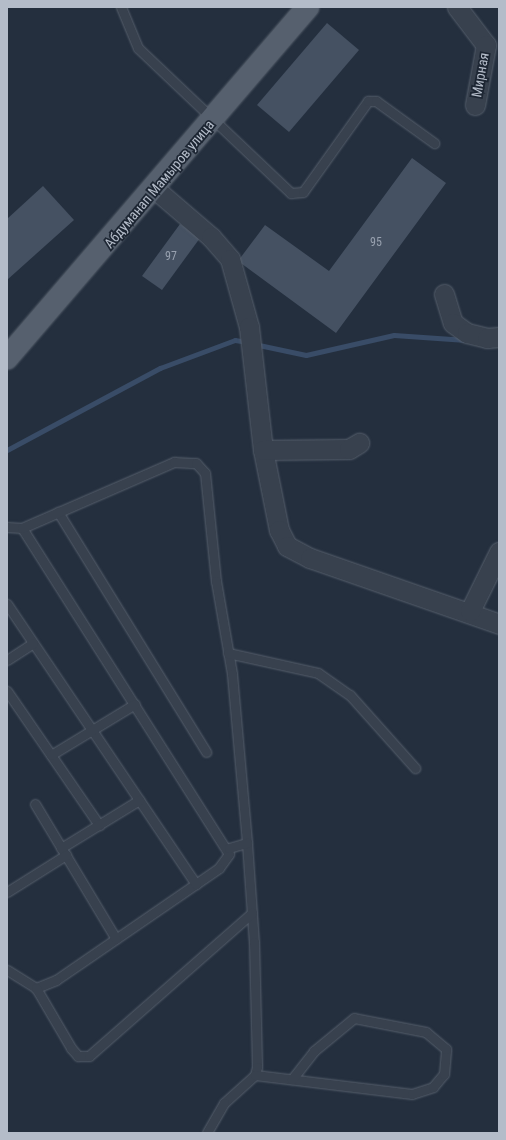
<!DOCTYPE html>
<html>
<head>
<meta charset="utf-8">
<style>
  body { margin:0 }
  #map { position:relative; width:506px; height:1140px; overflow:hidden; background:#242f3e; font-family:"Roboto Condensed",sans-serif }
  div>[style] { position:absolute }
  .stream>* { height:5px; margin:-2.5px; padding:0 2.5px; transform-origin:2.5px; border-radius:2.5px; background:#394c67 }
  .building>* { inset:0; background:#455162 }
  .roads { filter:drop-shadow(0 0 1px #565f6c) drop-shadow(0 0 1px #565f6c) }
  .lane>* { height:9px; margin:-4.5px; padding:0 4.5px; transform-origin:4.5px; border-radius:4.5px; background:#38414e }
  .street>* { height:19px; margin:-9.5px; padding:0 9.5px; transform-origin:9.5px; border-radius:9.5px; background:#38414e }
  .primary>* { height:22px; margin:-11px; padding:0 11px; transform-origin:11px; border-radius:11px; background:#56606e }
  span { translate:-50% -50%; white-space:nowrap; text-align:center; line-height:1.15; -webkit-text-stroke:3.5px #1d2633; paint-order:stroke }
  .number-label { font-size:12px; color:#98a1af }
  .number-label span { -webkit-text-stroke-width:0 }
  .street-label { font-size:14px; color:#b4bcc9 }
  .frame { position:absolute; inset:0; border:8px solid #b4bcc9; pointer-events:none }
</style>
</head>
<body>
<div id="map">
  <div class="stream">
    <div style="left:254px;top:344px;width:53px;rotate:11.9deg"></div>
    <div style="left:306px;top:355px;width:90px;rotate:-12.8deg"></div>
    <div style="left:394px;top:335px;width:72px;rotate:4deg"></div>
    <div style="left:7px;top:450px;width:174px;rotate:-28.2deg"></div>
    <div style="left:160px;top:368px;width:80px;rotate:-20.5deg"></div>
    <div style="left:235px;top:340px;width:11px;rotate:10deg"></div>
  </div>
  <div class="building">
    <div style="clip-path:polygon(327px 23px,359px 50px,289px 132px,257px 105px)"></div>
    <div style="clip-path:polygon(412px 158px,446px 183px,336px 333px,238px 261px,265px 225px,329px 271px)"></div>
    <div style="clip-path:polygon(43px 186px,74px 220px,7px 280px,7px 219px)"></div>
    <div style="clip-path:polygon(180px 224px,200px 238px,162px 290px,142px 276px)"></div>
  </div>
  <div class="roads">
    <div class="lane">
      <div style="left:121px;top:7px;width:44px;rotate:67.5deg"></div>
      <div style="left:138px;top:48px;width:211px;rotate:43.5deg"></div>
      <div style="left:291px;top:193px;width:12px;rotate:-5deg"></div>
      <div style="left:303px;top:192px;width:112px;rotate:-54.5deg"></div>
      <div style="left:368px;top:101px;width:8px"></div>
      <div style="left:376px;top:101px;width:72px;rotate:35.9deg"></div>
      <div style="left:58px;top:512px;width:282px;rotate:58.3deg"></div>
      <div style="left:7px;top:527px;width:15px;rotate:4deg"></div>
      <div style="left:22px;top:528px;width:386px;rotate:57.6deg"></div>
      <div style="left:229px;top:854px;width:17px;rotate:126deg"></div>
      <div style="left:219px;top:868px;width:198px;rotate:145.5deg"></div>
      <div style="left:56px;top:980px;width:22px;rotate:158deg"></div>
      <div style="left:36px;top:988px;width:34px;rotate:-148deg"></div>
      <div style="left:22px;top:528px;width:166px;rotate:-23.5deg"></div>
      <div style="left:174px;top:462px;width:22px;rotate:3deg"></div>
      <div style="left:196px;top:463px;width:13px;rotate:48deg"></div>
      <div style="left:205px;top:473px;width:109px;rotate:84.2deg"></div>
      <div style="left:216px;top:581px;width:94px;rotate:80.2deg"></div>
      <div style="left:232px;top:674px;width:170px;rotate:84.9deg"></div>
      <div style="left:247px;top:843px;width:99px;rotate:86deg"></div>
      <div style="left:254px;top:942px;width:125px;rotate:88.6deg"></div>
      <div style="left:257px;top:1067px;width:8px;rotate:104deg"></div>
      <div style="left:255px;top:1075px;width:42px;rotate:137.9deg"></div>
      <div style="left:224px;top:1103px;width:34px;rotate:120deg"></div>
      <div style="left:7px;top:604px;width:338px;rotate:56deg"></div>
      <div style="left:228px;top:653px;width:92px;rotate:12.5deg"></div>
      <div style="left:318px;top:673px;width:39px;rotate:35deg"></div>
      <div style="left:350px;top:695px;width:98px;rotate:48.3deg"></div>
      <div style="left:7px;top:660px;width:31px;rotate:-33deg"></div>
      <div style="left:7px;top:691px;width:163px;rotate:55.5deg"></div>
      <div style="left:51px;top:755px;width:98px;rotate:-31.3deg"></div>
      <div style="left:35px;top:804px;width:157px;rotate:59deg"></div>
      <div style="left:61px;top:848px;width:92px;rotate:-31.6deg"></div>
      <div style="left:229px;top:848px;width:19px;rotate:-16deg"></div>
      <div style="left:7px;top:892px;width:70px;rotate:-32.1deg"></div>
      <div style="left:36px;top:988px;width:69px;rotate:59.7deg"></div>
      <div style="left:71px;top:1048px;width:11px;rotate:49deg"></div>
      <div style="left:78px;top:1056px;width:11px"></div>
      <div style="left:89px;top:1056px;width:217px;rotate:-41.3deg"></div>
      <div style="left:255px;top:1075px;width:158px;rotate:6.9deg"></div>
      <div style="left:412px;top:1094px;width:22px;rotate:-18deg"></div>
      <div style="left:433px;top:1087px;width:17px;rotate:-50deg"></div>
      <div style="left:444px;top:1074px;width:25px;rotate:-85deg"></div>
      <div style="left:446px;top:1049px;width:26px;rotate:-140deg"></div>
      <div style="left:426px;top:1032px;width:73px;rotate:-169deg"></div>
      <div style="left:354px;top:1018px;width:52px;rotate:140.5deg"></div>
      <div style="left:314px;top:1051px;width:36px;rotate:128deg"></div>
    </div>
    <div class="street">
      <div style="left:457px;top:7px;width:48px;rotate:52.7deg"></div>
      <div style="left:486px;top:45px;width:61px;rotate:100.4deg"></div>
      <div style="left:155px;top:189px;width:74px;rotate:40.6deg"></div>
      <div style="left:211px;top:237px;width:29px;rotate:49deg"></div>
      <div style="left:230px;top:259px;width:71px;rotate:74.4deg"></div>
      <div style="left:249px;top:327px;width:124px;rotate:83.5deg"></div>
      <div style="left:263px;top:450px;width:82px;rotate:78.7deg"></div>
      <div style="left:279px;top:530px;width:18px;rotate:63deg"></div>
      <div style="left:287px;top:546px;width:26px;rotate:28deg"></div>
      <div style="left:310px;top:558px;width:200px;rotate:19.2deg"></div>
      <div style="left:444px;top:294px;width:30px;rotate:73deg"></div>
      <div style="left:453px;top:323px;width:17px;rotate:36deg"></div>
      <div style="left:467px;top:333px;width:21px;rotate:14deg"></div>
      <div style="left:487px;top:338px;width:12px;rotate:-5deg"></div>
      <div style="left:263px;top:450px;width:86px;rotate:-0.7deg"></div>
      <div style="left:349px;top:449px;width:12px;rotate:-31deg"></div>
      <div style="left:470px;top:611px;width:66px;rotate:-63.8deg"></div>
    </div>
    <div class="primary">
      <div style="left:7px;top:358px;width:462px;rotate:-49.4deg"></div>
    </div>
  </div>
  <div class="number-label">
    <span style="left:376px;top:243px">95</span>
    <span style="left:171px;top:257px">97</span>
  </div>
  <div class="street-label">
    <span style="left:480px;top:75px;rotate:-80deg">Мирная</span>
    <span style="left:159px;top:184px;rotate:-50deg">Абдуманап Мамыров улица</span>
  </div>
  <div class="frame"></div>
</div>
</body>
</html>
